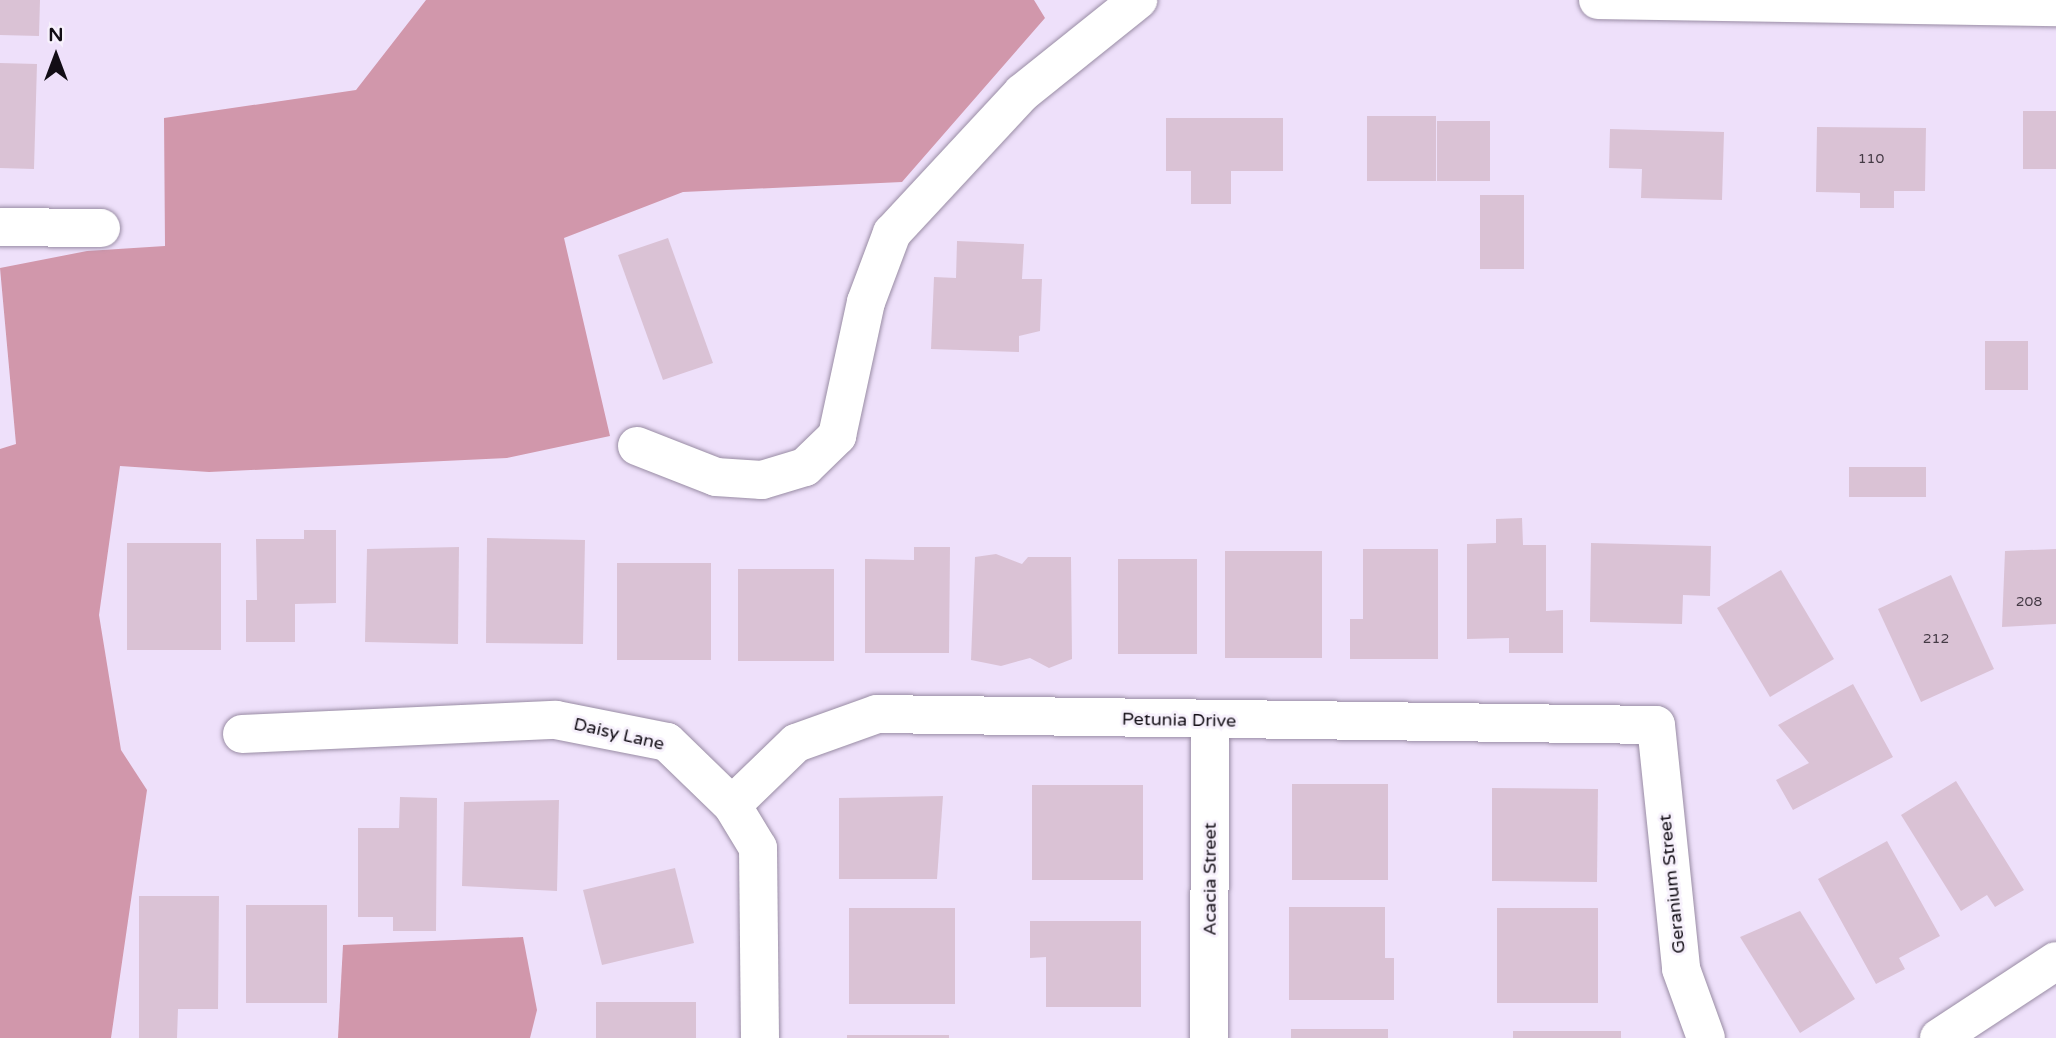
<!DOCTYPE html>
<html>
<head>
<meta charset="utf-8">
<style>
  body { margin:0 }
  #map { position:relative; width:2056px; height:1038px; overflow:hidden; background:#eee0fa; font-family:"Varela Round",sans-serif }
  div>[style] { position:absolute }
  .forest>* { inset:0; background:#d197ab }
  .building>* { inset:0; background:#dac2d5 }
  .roads { filter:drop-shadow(0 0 2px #998ca4) drop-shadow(0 0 2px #998ca4) }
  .minor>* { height:38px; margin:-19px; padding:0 19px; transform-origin:19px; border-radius:19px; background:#fff }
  span { translate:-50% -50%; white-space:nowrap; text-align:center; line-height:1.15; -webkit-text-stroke:6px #f7f1fc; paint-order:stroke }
  .number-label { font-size:14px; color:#443a45 }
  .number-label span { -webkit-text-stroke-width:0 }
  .street-label { font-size:18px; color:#120d15 }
  .north { position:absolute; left:21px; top:21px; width:70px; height:70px; -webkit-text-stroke:5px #f7f1fc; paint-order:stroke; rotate:0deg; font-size:19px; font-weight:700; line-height:28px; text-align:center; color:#120d15 }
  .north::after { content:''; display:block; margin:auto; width:24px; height:32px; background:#120d15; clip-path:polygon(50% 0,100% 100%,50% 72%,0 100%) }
</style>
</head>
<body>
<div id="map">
  <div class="forest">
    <div style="clip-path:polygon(426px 0,1034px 0,1045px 18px,902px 182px,683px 192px,564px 238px,610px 436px,507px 458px,209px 472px,120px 466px,99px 615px,121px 750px,147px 790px,111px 1038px,0 1038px,0 449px,16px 444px,0 268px,87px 251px,165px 246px,164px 118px,356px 90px)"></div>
    <div style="clip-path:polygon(523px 937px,537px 1010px,530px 1038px,338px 1038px,343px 945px)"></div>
  </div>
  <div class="building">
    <div style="clip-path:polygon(0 0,40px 0,39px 36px,0 35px)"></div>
    <div style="clip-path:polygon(0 63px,37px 64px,34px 169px,0 168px)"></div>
    <div style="clip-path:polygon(2023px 111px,2056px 111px,2056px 169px,2023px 169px)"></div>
    <div style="clip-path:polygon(1367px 116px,1436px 116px,1436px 181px,1367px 181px)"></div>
    <div style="clip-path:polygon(1166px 118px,1283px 118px,1283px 171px,1231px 171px,1231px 204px,1191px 204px,1191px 171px,1166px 171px)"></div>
    <div style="clip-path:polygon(1437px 121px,1490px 121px,1490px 181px,1437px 181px)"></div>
    <div style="clip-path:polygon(1817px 127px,1926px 128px,1925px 191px,1894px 191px,1894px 208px,1860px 208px,1860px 193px,1816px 192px)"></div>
    <div style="clip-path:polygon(1610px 129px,1724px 132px,1722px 200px,1641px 198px,1642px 169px,1609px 168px)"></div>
    <div style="clip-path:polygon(1480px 195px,1524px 195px,1524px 269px,1480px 269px)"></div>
    <div style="clip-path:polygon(668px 238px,713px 363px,663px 380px,618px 255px)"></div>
    <div style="clip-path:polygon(957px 241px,1024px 244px,1022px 279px,1042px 279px,1040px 331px,1019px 336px,1019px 352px,931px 349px,934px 277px,956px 278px)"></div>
    <div style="clip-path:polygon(1985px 341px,2028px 341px,2028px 390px,1985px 390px)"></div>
    <div style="clip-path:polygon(1849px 467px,1926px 467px,1926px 497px,1849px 497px)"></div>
    <div style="clip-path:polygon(1522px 518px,1523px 545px,1546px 545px,1546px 611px,1563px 610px,1563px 653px,1509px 653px,1509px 638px,1467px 639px,1467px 544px,1496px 543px,1496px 519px)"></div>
    <div style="clip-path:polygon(304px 530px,336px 530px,336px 603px,295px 604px,295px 642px,246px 642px,246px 600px,257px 600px,256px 539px,304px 539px)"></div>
    <div style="clip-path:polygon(487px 538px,585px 540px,583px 644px,486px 643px)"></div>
    <div style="clip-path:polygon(127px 543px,221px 543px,221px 650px,127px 650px)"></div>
    <div style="clip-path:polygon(1591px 543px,1711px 546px,1710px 596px,1683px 595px,1682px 624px,1590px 622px)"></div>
    <div style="clip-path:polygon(459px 547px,458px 644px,365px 642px,367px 549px)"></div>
    <div style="clip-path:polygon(914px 547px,950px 547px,949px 653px,865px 653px,865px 559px,914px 560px)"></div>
    <div style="clip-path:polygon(1363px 549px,1438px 549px,1438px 659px,1350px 659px,1350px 619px,1363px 619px)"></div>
    <div style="clip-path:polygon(2056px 549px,2056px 624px,2002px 627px,2005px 551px)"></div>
    <div style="clip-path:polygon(1225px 551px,1322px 551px,1322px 658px,1225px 658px)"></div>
    <div style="clip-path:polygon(996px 554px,1022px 564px,1028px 557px,1071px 557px,1072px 659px,1049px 668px,1030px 658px,1001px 666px,971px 660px,975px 557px)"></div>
    <div style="clip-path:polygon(1118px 559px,1197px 559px,1197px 654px,1118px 654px)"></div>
    <div style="clip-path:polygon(617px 563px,711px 563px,711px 660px,617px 660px)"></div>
    <div style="clip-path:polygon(738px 569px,834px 569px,834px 661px,738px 661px)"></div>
    <div style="clip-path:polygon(1781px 570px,1834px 659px,1770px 697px,1717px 608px)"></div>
    <div style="clip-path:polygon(1951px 575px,1994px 669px,1921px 702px,1878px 609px)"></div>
    <div style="clip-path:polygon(1853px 684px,1893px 757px,1793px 810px,1776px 780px,1809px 763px,1778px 725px)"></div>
    <div style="clip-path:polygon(1956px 781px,2024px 890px,1995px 907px,1987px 895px,1961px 911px,1901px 815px)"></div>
    <div style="clip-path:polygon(1292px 784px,1388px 784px,1388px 880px,1292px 880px)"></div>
    <div style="clip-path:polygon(1032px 785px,1143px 785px,1143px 880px,1032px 880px)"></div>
    <div style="clip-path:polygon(1492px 788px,1598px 789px,1597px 882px,1492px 881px)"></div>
    <div style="clip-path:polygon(943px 796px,937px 879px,839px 879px,839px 798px)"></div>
    <div style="clip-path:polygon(400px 797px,437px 798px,436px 931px,393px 931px,393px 917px,358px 917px,358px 828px,399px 828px)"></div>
    <div style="clip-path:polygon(559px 800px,557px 891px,462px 886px,464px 802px)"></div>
    <div style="clip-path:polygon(1887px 841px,1940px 936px,1899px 958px,1905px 969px,1876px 984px,1818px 879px)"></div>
    <div style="clip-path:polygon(675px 868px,694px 943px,602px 965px,583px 890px)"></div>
    <div style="clip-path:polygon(139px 896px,219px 896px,218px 1009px,178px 1009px,177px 1038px,139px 1038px)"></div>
    <div style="clip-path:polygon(246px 905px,327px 905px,327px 1003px,246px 1003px)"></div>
    <div style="clip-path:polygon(1289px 907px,1385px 907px,1385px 958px,1394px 958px,1394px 1000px,1289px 1000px)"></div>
    <div style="clip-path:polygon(849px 908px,955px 908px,955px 1004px,849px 1004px)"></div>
    <div style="clip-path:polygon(1497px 908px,1598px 908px,1598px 1003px,1497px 1003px)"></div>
    <div style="clip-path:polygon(1800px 911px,1855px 999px,1800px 1033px,1740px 937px)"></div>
    <div style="clip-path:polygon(1030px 921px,1141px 921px,1141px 1007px,1046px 1007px,1046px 957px,1030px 958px)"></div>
    <div style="clip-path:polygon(596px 1002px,696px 1002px,696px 1038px,596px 1038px)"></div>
    <div style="clip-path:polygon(1291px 1029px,1388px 1029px,1388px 1038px,1291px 1038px)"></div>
    <div style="clip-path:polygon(1513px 1031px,1621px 1031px,1621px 1038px,1513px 1038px)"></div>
    <div style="clip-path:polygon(847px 1035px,949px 1035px,949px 1038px,847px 1038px)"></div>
  </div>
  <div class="roads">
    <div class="minor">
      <div style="left:1598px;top:0;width:458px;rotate:0.9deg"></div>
      <div style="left:0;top:227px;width:101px;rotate:0.6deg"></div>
      <div style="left:637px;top:446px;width:85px;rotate:21.4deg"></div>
      <div style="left:716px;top:477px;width:46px;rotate:3.7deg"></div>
      <div style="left:762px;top:480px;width:45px;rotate:-16.8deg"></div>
      <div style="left:805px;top:467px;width:45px;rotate:-44.1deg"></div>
      <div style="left:837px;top:436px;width:137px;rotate:-77.8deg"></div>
      <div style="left:866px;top:302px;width:74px;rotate:-69.4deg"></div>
      <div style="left:892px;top:233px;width:191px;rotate:-47.1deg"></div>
      <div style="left:1022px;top:93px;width:149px;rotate:-38.7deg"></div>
      <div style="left:242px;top:734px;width:314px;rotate:-2.6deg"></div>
      <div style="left:556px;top:720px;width:113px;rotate:11.2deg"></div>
      <div style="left:667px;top:742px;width:91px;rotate:44.1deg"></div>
      <div style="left:732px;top:805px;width:50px;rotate:58.8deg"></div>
      <div style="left:758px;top:848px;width:190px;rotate:89.4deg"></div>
      <div style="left:732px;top:805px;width:89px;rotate:-44.1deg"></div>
      <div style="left:796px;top:743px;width:86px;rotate:-19.7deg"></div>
      <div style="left:877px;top:714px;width:779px;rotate:0.81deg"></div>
      <div style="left:1656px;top:725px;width:245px;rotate:84.1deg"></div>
      <div style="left:1681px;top:969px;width:73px;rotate:70.1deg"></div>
      <div style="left:1209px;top:1038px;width:317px;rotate:-89.8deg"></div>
      <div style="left:1939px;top:1038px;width:140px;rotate:-33.3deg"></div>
    </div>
  </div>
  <div class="number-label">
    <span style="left:1871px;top:159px">110</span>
    <span style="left:2029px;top:602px">208</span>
    <span style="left:1936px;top:639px">212</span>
  </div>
  <div class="street-label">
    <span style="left:1179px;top:720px;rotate:1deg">Petunia Drive</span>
    <span style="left:619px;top:734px;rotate:13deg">Daisy Lane</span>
    <span style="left:1210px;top:879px;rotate:-90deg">Acacia Street</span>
    <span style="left:1672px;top:884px;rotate:-96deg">Geranium Street</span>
  </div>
  <div class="north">N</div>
</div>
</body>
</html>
